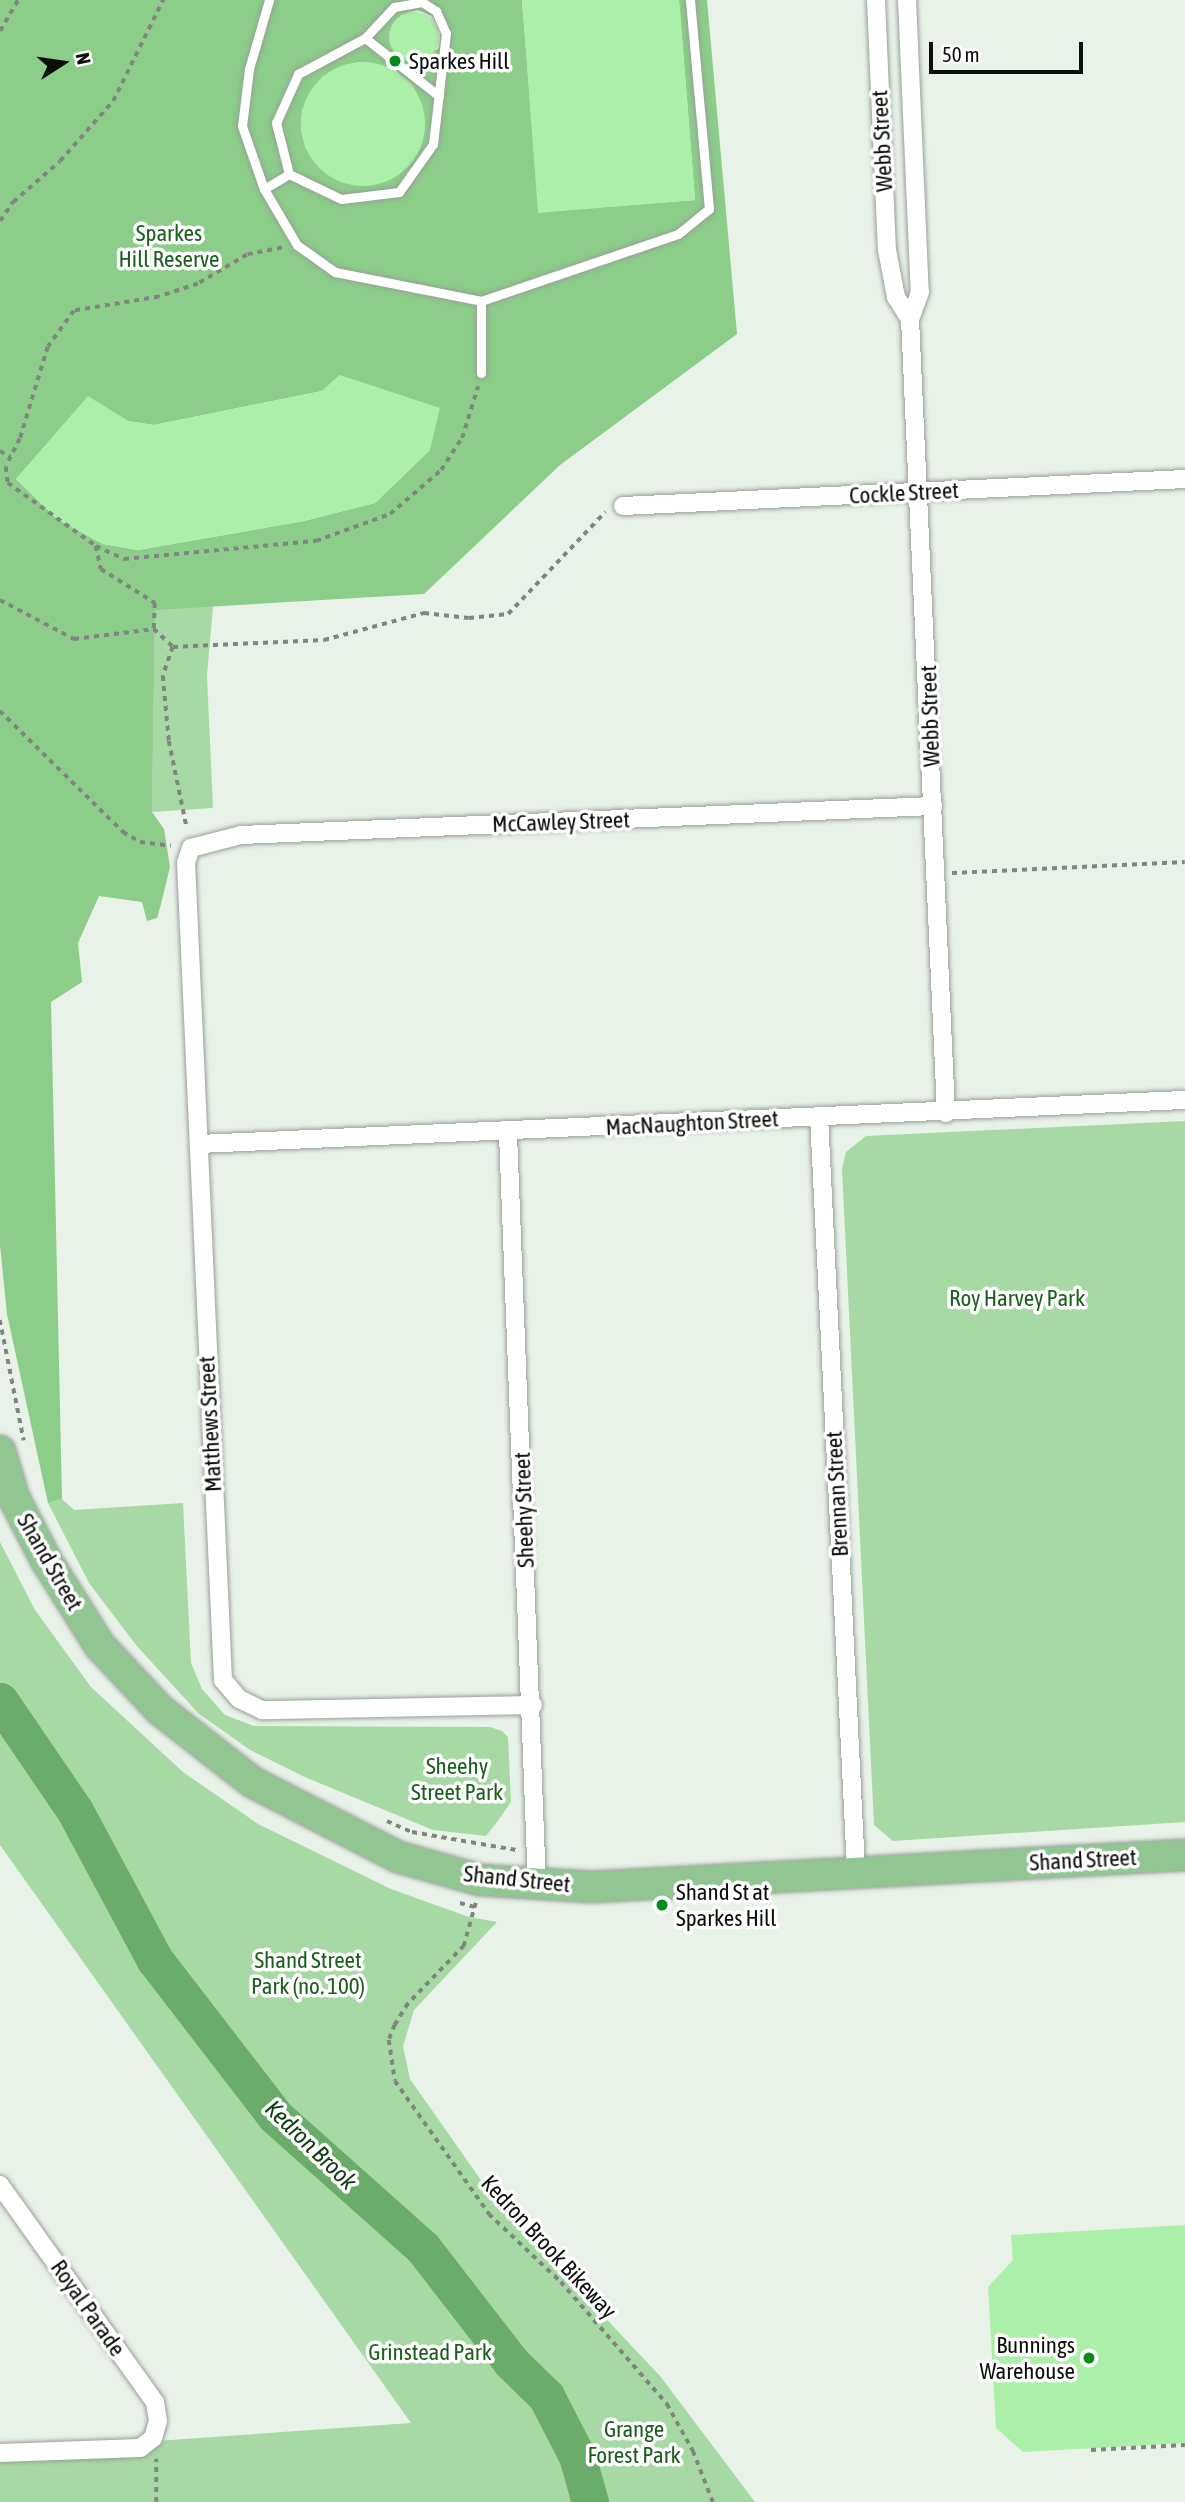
<!DOCTYPE html>
<html>
<head>
<meta charset="utf-8">
<style>
  body { margin:0 }
  #map { position:relative; width:1185px; height:2502px; overflow:hidden; background:#e8f2e8; font-family:"Asap Condensed",sans-serif }
  div>[style] { position:absolute }
  .green>* { inset:0; background:#a7d9a5 }
  .forest>* { inset:0; background:#8bcd89 }
  .river>* { height:37px; margin:-18.5px; padding:0 18.5px; transform-origin:18.5px; border-radius:18.5px; background:#6aac69 }
  .building>* { inset:0; background:#abefa9 }
  .round { border-radius:50% }
  .path>* { height:3.5px; margin-top:-1.75px; transform-origin:0; background:repeating-linear-gradient(90deg,#7f857f 0 5px,transparent 0 10px) }
  .roads { filter:drop-shadow(0 0 2px #97a096) drop-shadow(0 0 2px #97a096) }
  .service>* { height:9px; margin:-4.5px; padding:0 4.5px; transform-origin:4.5px; border-radius:4.5px; background:#fff }
  .minor>* { height:18px; margin:-9px; padding:0 9px; transform-origin:9px; border-radius:9px; background:#fff }
  .primary>* { height:30px; margin:-15px; padding:0 15px; transform-origin:15px; border-radius:15px; background:#91c592 }
  .dots>* { width:19px; height:19px; translate:-50% -50%; box-sizing:border-box; border:4px solid #fff; border-radius:50% }
  span { translate:-50% -50%; white-space:nowrap; text-align:center; line-height:1.15; -webkit-text-stroke:7px #fff; paint-order:stroke }
  .poi-label { font-size:23px; color:#0b0e0b }
  .left { translate:0 -50%; text-align:left }
  .right { translate:-100% -50%; text-align:right }
  .street-label { font-size:23px; color:#0b0e0b }
  .park-label { font-size:23px; color:#1b5e1e }
  .water-label { font-size:24px; color:#0d3c0f; font-style:italic }
  .north { position:absolute; left:28px; top:28px; width:70px; height:70px; -webkit-text-stroke:5px #fff; paint-order:stroke; rotate:78deg; font-size:19px; font-weight:700; line-height:28px; text-align:center; color:#0b0e0b }
  .north::after { content:''; display:block; margin:auto; width:24px; height:32px; background:#0b0e0b; clip-path:polygon(50% 0,100% 100%,50% 72%,0 100%) }
  .scale { position:absolute; left:929px; top:42px; width:154px; height:32px; box-sizing:border-box; border:4px solid #0b0e0b; border-top:0; padding-left:9px; font-size:21px; line-height:24px; white-space:nowrap; color:#0b0e0b; -webkit-text-stroke:5px #fff; paint-order:stroke }
</style>
</head>
<body>
<div id="map">
  <div class="green">
    <div style="clip-path:polygon(213px 606px,207px 676px,213px 808px,152px 812px,155px 609px)"></div>
    <div style="clip-path:polygon(1185px 1121px,1185px 1822px,893px 1841px,874px 1825px,842px 1169px,846px 1152px,866px 1136px)"></div>
    <div style="clip-path:polygon(62px 1499px,74px 1510px,183px 1503px,191px 1663px,202px 1689px,225px 1715px,254px 1726px,490px 1727px,502px 1731px,508px 1737px,511px 1802px,497px 1822px,486px 1836px,433px 1830px,307px 1778px,250px 1750px,198px 1713px,136px 1645px,89px 1583px,48px 1503px)"></div>
    <div style="clip-path:polygon(0 1542px,35px 1610px,91px 1687px,183px 1772px,258px 1824px,391px 1889px,469px 1917px,497px 1922px,414px 2010px,403px 2046px,410px 2079px,497px 2203px,660px 2376px,755px 2502px,0 2502px,0 2452px,411px 2423px,0 1845px)"></div>
  </div>
  <div class="forest">
    <div style="clip-path:polygon(evenodd,0 0,522px 0,539px 212px,695px 200px,679px 0,707px 0,737px 334px,560px 465px,424px 594px,155px 610px,152px 812px,164px 829px,170px 867px,161px 904px,157px 918px,147px 921px,142px 902px,99px 896px,78px 943px,82px 982px,51px 1002px,62px 1499px,48px 1503px,7px 1314px,0 1245px,0 0,417px 10px,432px 16px,441px 31px,439px 48px,418px 61px,396px 52px,390px 37px,401px 15px,417px 10px,0 0,358px 62px,396px 71px,412px 85px,422px 105px,425px 126px,420px 147px,409px 165px,393px 178px,372px 185px,333px 178px,306px 149px,301px 130px,302px 110px,322px 77px,358px 62px,0 0,340px 375px,430px 450px,375px 503px,304px 521px,138px 550px,103px 544px,57px 519px,16px 479px,88px 397px,128px 421px,154px 425px,322px 391px,340px 375px)"></div>
  </div>
  <div class="river">
    <div style="left:0;top:1701px;width:133px;rotate:55.7deg"></div>
    <div style="left:75px;top:1811px;width:169px;rotate:61.8deg"></div>
    <div style="left:155px;top:1960px;width:197px;rotate:52.4deg"></div>
    <div style="left:275px;top:2116px;width:198px;rotate:41.7deg"></div>
    <div style="left:423px;top:2248px;width:144px;rotate:52.3deg"></div>
    <div style="left:511px;top:2362px;width:49px;rotate:44.2deg"></div>
    <div style="left:546px;top:2396px;width:68px;rotate:62.7deg"></div>
    <div style="left:577px;top:2456px;width:48px;rotate:74.2deg"></div>
  </div>
  <div class="building">
    <div style="clip-path:polygon(522px 0,679px 0,695px 200px,538px 213px)"></div>
    <div class="round" style="left:389px;top:12px;width:50px;height:50px"></div>
    <div class="round" style="left:301px;top:62px;width:124px;height:124px"></div>
    <div style="clip-path:polygon(340px 375px,440px 408px,430px 450px,375px 503px,304px 521px,138px 550px,103px 544px,57px 519px,16px 479px,88px 396px,128px 421px,154px 425px,322px 391px)"></div>
    <div style="clip-path:polygon(1185px 2225px,1185px 2443px,1023px 2452px,996px 2428px,988px 2287px,1013px 2260px,1011px 2235px)"></div>
  </div>
  <div class="path">
    <div style="left:0;top:31px;width:36px;rotate:-60deg"></div>
    <div style="left:0;top:221px;width:23px;rotate:-56deg"></div>
    <div style="left:13px;top:202px;width:62px;rotate:-41.1deg"></div>
    <div style="left:60px;top:161px;width:80px;rotate:-48.5deg"></div>
    <div style="left:113px;top:101px;width:113px;rotate:-63.7deg"></div>
    <div style="left:282px;top:248px;width:36px;rotate:169deg"></div>
    <div style="left:247px;top:255px;width:57px;rotate:149.4deg"></div>
    <div style="left:198px;top:284px;width:41px;rotate:161.6deg"></div>
    <div style="left:159px;top:297px;width:86px;rotate:170.6deg"></div>
    <div style="left:74px;top:311px;width:44px;rotate:125.8deg"></div>
    <div style="left:48px;top:347px;width:96px;rotate:106.9deg"></div>
    <div style="left:20px;top:439px;width:31px;rotate:117deg"></div>
    <div style="left:6px;top:467px;width:16px;rotate:83deg"></div>
    <div style="left:8px;top:483px;width:108px;rotate:35.6deg"></div>
    <div style="left:96px;top:546px;width:31px;rotate:25deg"></div>
    <div style="left:124px;top:559px;width:193px;rotate:-5.4deg"></div>
    <div style="left:316px;top:541px;width:79px;rotate:-20deg"></div>
    <div style="left:390px;top:514px;width:67px;rotate:-40.8deg"></div>
    <div style="left:441px;top:470px;width:38px;rotate:-57deg"></div>
    <div style="left:462px;top:438px;width:54px;rotate:-72.9deg"></div>
    <div style="left:0;top:451px;width:12px;rotate:31deg"></div>
    <div style="left:96px;top:546px;width:24px;rotate:78deg"></div>
    <div style="left:101px;top:569px;width:64px;rotate:32.2deg"></div>
    <div style="left:155px;top:603px;width:26px;rotate:92deg"></div>
    <div style="left:0;top:600px;width:84px;rotate:27.8deg"></div>
    <div style="left:74px;top:639px;width:81px;rotate:-7.1deg"></div>
    <div style="left:154px;top:629px;width:26px;rotate:43deg"></div>
    <div style="left:173px;top:647px;width:31px;rotate:109deg"></div>
    <div style="left:163px;top:676px;width:65px;rotate:84.7deg"></div>
    <div style="left:169px;top:741px;width:90px;rotate:78.4deg"></div>
    <div style="left:173px;top:647px;width:151px;rotate:-2.7deg"></div>
    <div style="left:324px;top:640px;width:104px;rotate:-15.1deg"></div>
    <div style="left:424px;top:613px;width:45px;rotate:6.3deg"></div>
    <div style="left:469px;top:618px;width:39px;rotate:-6deg"></div>
    <div style="left:508px;top:614px;width:141px;rotate:-46.4deg"></div>
    <div style="left:0;top:711px;width:173px;rotate:44.5deg"></div>
    <div style="left:123px;top:832px;width:20px;rotate:30deg"></div>
    <div style="left:140px;top:842px;width:31px;rotate:7deg"></div>
    <div style="left:952px;top:873px;width:233px;rotate:-2.7deg"></div>
    <div style="left:0;top:1320px;width:123px;rotate:78.8deg"></div>
    <div style="left:387px;top:1821px;width:27px;rotate:24deg"></div>
    <div style="left:412px;top:1832px;width:106px;rotate:9.8deg"></div>
    <div style="left:460px;top:1903px;width:16px;rotate:15deg"></div>
    <div style="left:476px;top:1903px;width:45px;rotate:105.6deg"></div>
    <div style="left:464px;top:1946px;width:81px;rotate:134deg"></div>
    <div style="left:408px;top:2004px;width:25px;rotate:122deg"></div>
    <div style="left:395px;top:2025px;width:16px;rotate:112deg"></div>
    <div style="left:389px;top:2040px;width:41px;rotate:81.7deg"></div>
    <div style="left:395px;top:2081px;width:163px;rotate:54.7deg"></div>
    <div style="left:489px;top:2214px;width:99px;rotate:43.4deg"></div>
    <div style="left:561px;top:2282px;width:162px;rotate:49deg"></div>
    <div style="left:667px;top:2404px;width:54px;rotate:61deg"></div>
    <div style="left:693px;top:2451px;width:55px;rotate:68.6deg"></div>
    <div style="left:1091px;top:2450px;width:94px;rotate:-3deg"></div>
    <div style="left:156px;top:2502px;width:43px;rotate:-90deg"></div>
  </div>
  <div class="roads">
    <div class="service">
      <div style="left:269px;top:0;width:72px;rotate:106.2deg"></div>
      <div style="left:249px;top:69px;width:57px;rotate:97deg"></div>
      <div style="left:242px;top:126px;width:67px;rotate:70.8deg"></div>
      <div style="left:264px;top:189px;width:65px;rotate:59.5deg"></div>
      <div style="left:297px;top:245px;width:47px;rotate:35.4deg"></div>
      <div style="left:335px;top:272px;width:149px;rotate:11.2deg"></div>
      <div style="left:481px;top:301px;width:208px;rotate:-18.8deg"></div>
      <div style="left:678px;top:234px;width:40px;rotate:-39deg"></div>
      <div style="left:709px;top:209px;width:210px;rotate:-95.2deg"></div>
      <div style="left:422px;top:2px;width:17px;rotate:33deg"></div>
      <div style="left:436px;top:11px;width:24px;rotate:66deg"></div>
      <div style="left:446px;top:33px;width:112px;rotate:96.7deg"></div>
      <div style="left:433px;top:144px;width:59px;rotate:125.3deg"></div>
      <div style="left:399px;top:192px;width:58px;rotate:173.1deg"></div>
      <div style="left:341px;top:199px;width:58px;rotate:-154.3deg"></div>
      <div style="left:289px;top:174px;width:53px;rotate:-104.3deg"></div>
      <div style="left:276px;top:123px;width:54px;rotate:-65.8deg"></div>
      <div style="left:298px;top:74px;width:76px;rotate:-28.2deg"></div>
      <div style="left:365px;top:38px;width:42px;rotate:-46.9deg"></div>
      <div style="left:394px;top:7px;width:28px;rotate:-10deg"></div>
      <div style="left:365px;top:38px;width:94px;rotate:38.1deg"></div>
      <div style="left:264px;top:189px;width:29px;rotate:-31deg"></div>
      <div style="left:481px;top:301px;width:72px;rotate:90deg"></div>
    </div>
    <div class="minor">
      <div style="left:876px;top:0;width:250px;rotate:87.5deg"></div>
      <div style="left:887px;top:250px;width:48px;rotate:79.2deg"></div>
      <div style="left:896px;top:297px;width:26px;rotate:58deg"></div>
      <div style="left:907px;top:0;width:292px;rotate:87.5deg"></div>
      <div style="left:920px;top:292px;width:29px;rotate:110deg"></div>
      <div style="left:910px;top:319px;width:795px;rotate:87.4deg"></div>
      <div style="left:623px;top:506px;width:563px;rotate:-2.75deg"></div>
      <div style="left:819px;top:1116px;width:756px;rotate:87.19deg"></div>
      <div style="left:508px;top:1134px;width:753px;rotate:87.79deg"></div>
      <div style="left:199px;top:1144px;width:987px;rotate:-2.56deg"></div>
      <div style="left:533px;top:1705px;width:271px;rotate:178.9deg"></div>
      <div style="left:262px;top:1710px;width:25px;rotate:-154deg"></div>
      <div style="left:239px;top:1699px;width:25px;rotate:-130deg"></div>
      <div style="left:223px;top:1680px;width:818px;rotate:-92.59deg"></div>
      <div style="left:186px;top:863px;width:16px;rotate:-72deg"></div>
      <div style="left:191px;top:848px;width:52px;rotate:-14.6deg"></div>
      <div style="left:241px;top:835px;width:693px;rotate:-2.4deg"></div>
      <div style="left:0;top:2185px;width:267px;rotate:54.5deg"></div>
      <div style="left:155px;top:2402px;width:19px;rotate:81deg"></div>
      <div style="left:158px;top:2421px;width:18px;rotate:106deg"></div>
      <div style="left:153px;top:2438px;width:16px;rotate:142deg"></div>
      <div style="left:140px;top:2448px;width:140px;rotate:178deg"></div>
    </div>
    <div class="primary">
      <div style="left:0;top:1451px;width:49px;rotate:73.4deg"></div>
      <div style="left:14px;top:1498px;width:70px;rotate:62.7deg"></div>
      <div style="left:46px;top:1560px;width:102px;rotate:57.9deg"></div>
      <div style="left:100px;top:1646px;width:88px;rotate:46.8deg"></div>
      <div style="left:160px;top:1710px;width:117px;rotate:38deg"></div>
      <div style="left:252px;top:1782px;width:164px;rotate:27.2deg"></div>
      <div style="left:398px;top:1857px;width:85px;rotate:15.7deg"></div>
      <div style="left:480px;top:1880px;width:112px;rotate:3.6deg"></div>
      <div style="left:592px;top:1887px;width:594px;rotate:-3.09deg"></div>
    </div>
  </div>
  <div class="dots">
    <div style="left:395px;top:61px;background:#028c19"></div>
    <div style="left:662px;top:1905px;background:#028c19"></div>
    <div style="left:1089px;top:2358px;background:#028c19"></div>
  </div>
  <div class="poi-label">
    <span class="left" style="left:409px;top:61px">Sparkes Hill</span>
    <span class="left" style="left:676px;top:1905px">Shand St at<br>Sparkes Hill</span>
    <span class="right" style="left:1075px;top:2358px">Bunnings<br>Warehouse</span>
  </div>
  <div class="street-label">
    <span style="left:882px;top:141px;rotate:-93deg">Webb Street</span>
    <span style="left:904px;top:493px;rotate:-3deg">Cockle Street</span>
    <span style="left:930px;top:716px;rotate:-92deg">Webb Street</span>
    <span style="left:561px;top:822px;rotate:-2deg">McCawley Street</span>
    <span style="left:692px;top:1123px;rotate:-3deg">MacNaughton Street</span>
    <span style="left:210px;top:1424px;rotate:-93deg">Matthews Street</span>
    <span style="left:837px;top:1494px;rotate:-93deg">Brennan Street</span>
    <span style="left:524px;top:1510px;rotate:-92deg">Sheehy Street</span>
    <span style="left:50px;top:1562px;rotate:60deg">Shand Street</span>
    <span style="left:1083px;top:1860px;rotate:-3deg">Shand Street</span>
    <span style="left:517px;top:1879px;rotate:6deg">Shand Street</span>
    <span style="left:549px;top:2247px;rotate:47deg">Kedron Brook Bikeway</span>
    <span style="left:88px;top:2308px;rotate:55deg">Royal Parade</span>
  </div>
  <div class="park-label">
    <span style="left:169px;top:246px">Sparkes<br>Hill Reserve</span>
    <span style="left:1017px;top:1298px">Roy Harvey Park</span>
    <span style="left:457px;top:1779px">Sheehy<br>Street Park</span>
    <span style="left:308px;top:1973px">Shand Street<br>Park (no. 100)</span>
    <span style="left:430px;top:2352px">Grinstead Park</span>
    <span style="left:634px;top:2442px">Grange<br>Forest Park</span>
  </div>
  <div class="water-label">
    <span style="left:311px;top:2145px;rotate:44deg">Kedron Brook</span>
  </div>
  <div class="north">N</div>
  <div class="scale">50 m</div>
</div>
</body>
</html>
